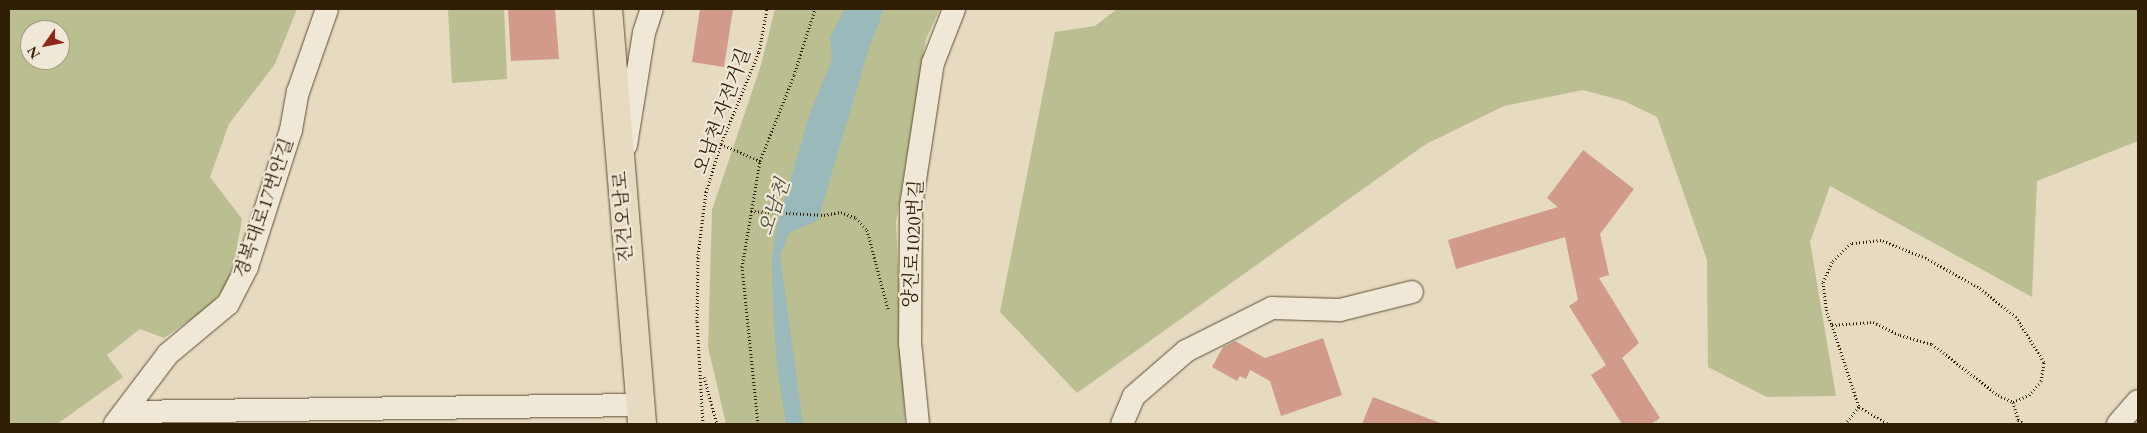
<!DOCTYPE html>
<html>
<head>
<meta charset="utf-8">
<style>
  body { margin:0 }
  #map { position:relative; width:2147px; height:433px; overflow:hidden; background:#e6dbc1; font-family:"EB Garamond","Noto Serif KR",serif }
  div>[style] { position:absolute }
  .green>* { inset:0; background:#babe90 }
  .water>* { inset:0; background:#99b9bb }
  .building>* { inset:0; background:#d19a8a }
  .path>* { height:3px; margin-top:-1.5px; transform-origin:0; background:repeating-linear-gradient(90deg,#311f05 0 1px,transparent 0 3.5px) }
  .roads { filter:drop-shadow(0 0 1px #5e4e34) drop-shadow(0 0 1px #5e4e34) }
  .minor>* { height:22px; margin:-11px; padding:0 11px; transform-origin:11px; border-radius:11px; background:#efe8d7 }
  .major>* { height:28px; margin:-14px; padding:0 14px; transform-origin:14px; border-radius:14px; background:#e6dbc1 }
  span { translate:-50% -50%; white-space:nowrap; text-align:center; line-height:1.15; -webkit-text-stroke:4.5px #efe8d7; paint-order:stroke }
  .street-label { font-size:19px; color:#311f05 }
  .water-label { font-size:20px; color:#504d3c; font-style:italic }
  .frame { position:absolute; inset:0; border:10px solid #311f05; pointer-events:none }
  .north { position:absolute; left:20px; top:20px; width:50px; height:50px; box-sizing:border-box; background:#efe8d7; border:1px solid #a39883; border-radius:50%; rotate:237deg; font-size:14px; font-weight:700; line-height:20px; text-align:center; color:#311f05 }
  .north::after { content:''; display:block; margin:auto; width:18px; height:22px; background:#8f2418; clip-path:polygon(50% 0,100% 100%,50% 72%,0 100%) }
</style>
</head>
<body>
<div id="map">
  <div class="green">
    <div style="clip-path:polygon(evenodd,9px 9px,297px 9px,275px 64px,229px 124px,210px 177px,242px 219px,231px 280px,210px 306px,164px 338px,140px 329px,107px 355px,123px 377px,57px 424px,9px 424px,9px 9px,30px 30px,60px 30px,60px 60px,30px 60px,30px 30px)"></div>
    <div style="clip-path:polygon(448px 9px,504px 9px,507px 79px,452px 83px)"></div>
    <div style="clip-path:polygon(775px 9px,940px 9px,926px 39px,896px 222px,905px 424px,726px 424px,708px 347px,712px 210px,761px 65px)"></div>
    <div style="clip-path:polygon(1117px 9px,2138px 9px,2138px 141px,2037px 181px,2032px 297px,1830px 186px,1810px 242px,1836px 396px,1767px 397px,1708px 367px,1707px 260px,1657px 117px,1624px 101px,1583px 90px,1504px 106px,1426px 144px,1077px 393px,1000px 312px,1055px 32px,1095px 26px)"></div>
  </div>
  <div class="water">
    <div style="clip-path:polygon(845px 9px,884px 9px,868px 51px,818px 220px,789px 233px,780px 256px,803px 424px,786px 424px,777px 367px,773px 306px,772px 262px,776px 229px,809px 116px,832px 59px,830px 37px)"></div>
  </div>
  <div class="building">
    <div style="clip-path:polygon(508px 9px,555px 9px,559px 59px,511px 61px)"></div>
    <div style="clip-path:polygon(700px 9px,733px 9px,724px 67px,692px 62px)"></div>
    <div style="clip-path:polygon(1583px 150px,1634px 189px,1600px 234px,1609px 275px,1599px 278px,1639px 343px,1622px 358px,1660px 418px,1651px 424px,1622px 424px,1591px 375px,1606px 365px,1569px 306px,1578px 300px,1565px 237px,1456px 269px,1448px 240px,1558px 207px,1547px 198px)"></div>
    <div style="clip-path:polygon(1323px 338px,1342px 395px,1281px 416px,1270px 381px,1250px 370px,1246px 379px,1240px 376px,1237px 381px,1212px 367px,1223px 347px,1235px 341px,1265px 358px)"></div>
    <div style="clip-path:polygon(1373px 397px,1440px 423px,1439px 424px,1362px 424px)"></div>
  </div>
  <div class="path">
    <div style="left:721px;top:144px;width:43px;rotate:23.6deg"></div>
    <div style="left:751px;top:211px;width:73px;rotate:3.1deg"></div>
    <div style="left:824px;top:215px;width:17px;rotate:-10deg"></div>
    <div style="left:841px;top:212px;width:16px;rotate:22deg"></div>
    <div style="left:856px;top:218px;width:16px;rotate:47deg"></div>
    <div style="left:867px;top:230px;width:82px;rotate:75.1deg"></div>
    <div style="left:1832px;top:325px;width:41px;rotate:-4.2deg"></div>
    <div style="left:1873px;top:322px;width:30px;rotate:26deg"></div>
    <div style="left:1900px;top:335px;width:33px;rotate:16deg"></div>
    <div style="left:1932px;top:344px;width:83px;rotate:37.7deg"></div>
    <div style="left:1998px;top:395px;width:17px;rotate:25deg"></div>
    <div style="left:2013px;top:402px;width:17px;rotate:-24deg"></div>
    <div style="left:2029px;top:395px;width:18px;rotate:-49deg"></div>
    <div style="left:2041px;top:381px;width:19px;rotate:-81deg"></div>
    <div style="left:2044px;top:362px;width:53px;rotate:-121.9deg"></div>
    <div style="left:2016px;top:317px;width:48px;rotate:-141.7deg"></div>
    <div style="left:1978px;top:287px;width:60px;rotate:-150.9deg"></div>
    <div style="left:1926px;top:258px;width:48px;rotate:-158.2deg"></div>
    <div style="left:1881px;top:240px;width:30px;rotate:174deg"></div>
    <div style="left:1851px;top:243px;width:27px;rotate:135deg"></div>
    <div style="left:1832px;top:262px;width:22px;rotate:114deg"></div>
    <div style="left:1823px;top:282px;width:31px;rotate:83deg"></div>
    <div style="left:1827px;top:313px;width:13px;rotate:67deg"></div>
    <div style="left:1832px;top:325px;width:86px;rotate:71.8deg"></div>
    <div style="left:1859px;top:407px;width:34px;rotate:30deg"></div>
    <div style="left:704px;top:377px;width:49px;rotate:74.5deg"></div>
    <div style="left:2013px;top:402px;width:19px;rotate:74deg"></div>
    <div style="left:2018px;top:420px;width:8px;rotate:30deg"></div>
    <div style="left:703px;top:424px;width:103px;rotate:-93.3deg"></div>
    <div style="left:697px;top:321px;width:66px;rotate:-89.1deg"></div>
    <div style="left:698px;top:255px;width:64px;rotate:-82.8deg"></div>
    <div style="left:706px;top:192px;width:50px;rotate:-72.6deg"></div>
    <div style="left:721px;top:144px;width:100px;rotate:-67.6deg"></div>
    <div style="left:759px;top:52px;width:44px;rotate:-79.5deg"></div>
    <div style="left:758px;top:424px;width:158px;rotate:-95.8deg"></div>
    <div style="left:742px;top:267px;width:108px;rotate:-80.4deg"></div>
    <div style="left:760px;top:161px;width:92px;rotate:-68.4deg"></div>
    <div style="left:794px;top:75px;width:69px;rotate:-72.3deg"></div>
    <div style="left:1845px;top:424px;width:22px;rotate:-51deg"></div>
  </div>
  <div class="roads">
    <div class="minor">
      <div style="left:626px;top:145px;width:113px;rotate:-80.9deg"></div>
      <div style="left:644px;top:33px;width:25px;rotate:-72deg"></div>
      <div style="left:126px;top:412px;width:514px;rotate:-0.78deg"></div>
      <div style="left:115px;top:424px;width:88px;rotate:-52.9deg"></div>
      <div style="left:168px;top:354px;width:78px;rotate:-39.8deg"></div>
      <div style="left:228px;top:304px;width:42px;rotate:-62.8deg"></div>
      <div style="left:247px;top:267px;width:144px;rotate:-72.2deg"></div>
      <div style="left:291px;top:130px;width:39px;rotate:-80deg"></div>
      <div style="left:298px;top:92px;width:88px;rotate:-70.7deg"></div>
      <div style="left:918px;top:424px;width:81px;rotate:-95.6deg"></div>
      <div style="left:910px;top:343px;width:137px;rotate:-89.6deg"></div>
      <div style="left:911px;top:206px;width:145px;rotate:-81.3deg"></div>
      <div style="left:933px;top:63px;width:58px;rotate:-68.7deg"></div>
      <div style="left:1122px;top:424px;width:30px;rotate:-67deg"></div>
      <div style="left:1134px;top:396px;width:69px;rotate:-40.9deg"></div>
      <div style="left:1186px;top:351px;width:96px;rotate:-26.6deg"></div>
      <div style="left:1272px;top:308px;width:68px;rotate:1.7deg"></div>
      <div style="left:1340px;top:310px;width:74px;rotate:-14deg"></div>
      <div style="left:2118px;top:424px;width:30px;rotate:-49deg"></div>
    </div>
    <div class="major">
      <div style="left:608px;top:9px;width:416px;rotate:85.3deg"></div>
    </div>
  </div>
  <div class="street-label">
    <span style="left:722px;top:111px;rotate:-70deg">오남천 자전거길</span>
    <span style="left:264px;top:208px;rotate:-71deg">경복대로17번안길</span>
    <span style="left:623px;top:217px;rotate:-94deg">진건오남로</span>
    <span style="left:913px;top:244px;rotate:-87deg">양진로1020번길</span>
  </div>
  <div class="water-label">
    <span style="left:774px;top:207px;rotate:-71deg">오남천</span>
  </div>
  <div class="frame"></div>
  <div class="north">N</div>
</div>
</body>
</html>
